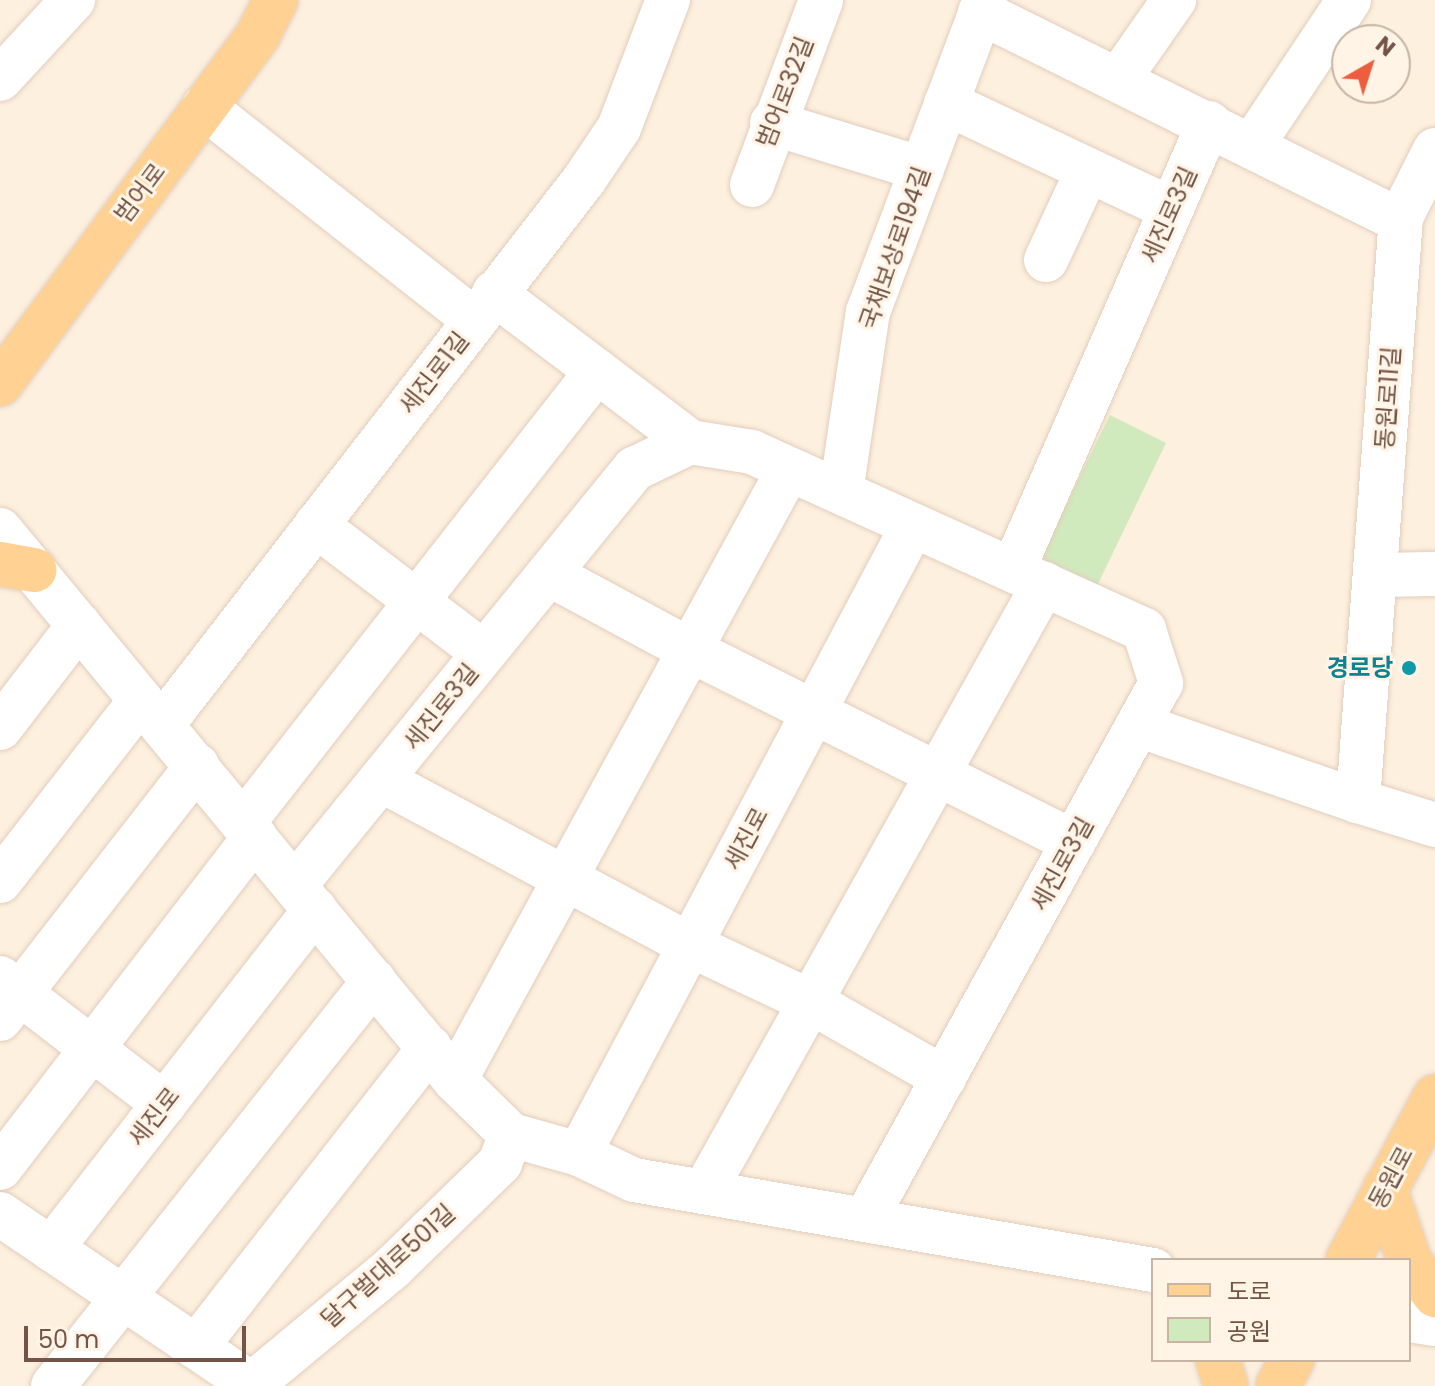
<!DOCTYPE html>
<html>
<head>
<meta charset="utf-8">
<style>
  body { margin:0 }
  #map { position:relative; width:1435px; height:1386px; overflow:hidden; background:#fdf0de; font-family:Poppins,"Noto Sans KR",sans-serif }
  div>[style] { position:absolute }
  .green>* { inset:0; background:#d1eabd }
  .roads { filter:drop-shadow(0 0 2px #e3cdbd) drop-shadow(0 0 2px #e3cdbd) }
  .minor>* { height:44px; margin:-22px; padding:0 22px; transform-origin:22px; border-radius:22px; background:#fff }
  .major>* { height:44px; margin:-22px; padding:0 22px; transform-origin:22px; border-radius:22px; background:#ffd294 }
  .dots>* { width:22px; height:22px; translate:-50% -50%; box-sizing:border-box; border:4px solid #fff4e5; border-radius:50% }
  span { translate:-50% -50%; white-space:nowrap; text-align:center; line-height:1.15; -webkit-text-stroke:6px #fff4e5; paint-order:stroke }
  .street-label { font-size:24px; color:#735446 }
  .culture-label { font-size:24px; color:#0d838f; font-weight:700 }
  .right { translate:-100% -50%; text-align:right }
  .legend { position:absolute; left:1151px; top:1258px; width:260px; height:104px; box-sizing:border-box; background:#fff4e5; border:2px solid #c7b4a5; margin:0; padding:10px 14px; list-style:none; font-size:24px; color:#735446 }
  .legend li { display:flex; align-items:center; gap:16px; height:40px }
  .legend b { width:40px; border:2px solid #c7b4a5 }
  .north { position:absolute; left:1331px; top:24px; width:80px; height:80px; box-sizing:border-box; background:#fff4e5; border:2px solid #c7b4a5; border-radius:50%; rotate:39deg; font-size:22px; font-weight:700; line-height:32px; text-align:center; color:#735446 }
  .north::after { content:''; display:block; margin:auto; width:28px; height:36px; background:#ec5e3e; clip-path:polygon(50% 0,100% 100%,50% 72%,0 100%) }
  .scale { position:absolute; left:24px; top:1326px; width:222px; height:36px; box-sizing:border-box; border:4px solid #735446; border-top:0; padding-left:10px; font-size:24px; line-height:28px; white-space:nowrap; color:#735446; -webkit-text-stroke:6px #fff4e5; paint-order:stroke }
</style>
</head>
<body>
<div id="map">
  <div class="green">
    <div style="clip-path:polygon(1110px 415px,1166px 443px,1096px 588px,1039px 560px)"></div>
  </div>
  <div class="roads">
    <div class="minor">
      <div style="left:980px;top:12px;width:470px;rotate:26.4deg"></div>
      <div style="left:0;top:79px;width:108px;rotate:-47.3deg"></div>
      <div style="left:1118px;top:80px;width:98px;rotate:-55deg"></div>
      <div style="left:946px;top:103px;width:249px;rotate:25.2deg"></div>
      <div style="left:204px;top:107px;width:345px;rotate:38.2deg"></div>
      <div style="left:772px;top:123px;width:157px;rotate:17deg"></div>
      <div style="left:1253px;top:144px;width:173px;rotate:-56.3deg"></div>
      <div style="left:1435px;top:150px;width:75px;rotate:116.9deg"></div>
      <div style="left:1401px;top:217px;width:586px;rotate:94.21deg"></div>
      <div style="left:1358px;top:801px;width:81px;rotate:17.3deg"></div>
      <div style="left:752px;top:185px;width:197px;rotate:-69.5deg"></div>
      <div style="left:1046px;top:260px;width:99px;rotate:-65deg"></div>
      <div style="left:494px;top:293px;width:246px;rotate:37.2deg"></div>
      <div style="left:841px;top:492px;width:182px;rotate:-81.5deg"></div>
      <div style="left:868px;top:312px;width:333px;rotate:-69.4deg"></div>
      <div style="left:316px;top:525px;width:211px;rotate:37.3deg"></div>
      <div style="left:0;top:530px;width:714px;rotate:50.4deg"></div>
      <div style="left:455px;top:1080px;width:78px;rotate:44.5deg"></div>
      <div style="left:511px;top:1135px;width:71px;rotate:15.6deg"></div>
      <div style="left:579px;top:1154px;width:61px;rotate:25.3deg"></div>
      <div style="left:634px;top:1180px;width:527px;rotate:9.84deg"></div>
      <div style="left:1013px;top:570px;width:488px;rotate:-66.3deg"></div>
      <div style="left:549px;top:574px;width:160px;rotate:28.3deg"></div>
      <div style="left:690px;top:650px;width:429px;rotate:26.6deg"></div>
      <div style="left:1375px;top:575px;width:60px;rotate:-1deg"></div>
      <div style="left:162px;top:725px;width:689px;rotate:-52.25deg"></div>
      <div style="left:584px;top:180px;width:63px;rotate:-56.1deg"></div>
      <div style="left:619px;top:128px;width:137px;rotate:-69.1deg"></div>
      <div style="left:1138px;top:725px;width:233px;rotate:19.1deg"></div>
      <div style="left:0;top:728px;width:130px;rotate:-52.5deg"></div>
      <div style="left:381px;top:780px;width:350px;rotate:28.1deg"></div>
      <div style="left:690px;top:945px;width:136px;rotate:25.2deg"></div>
      <div style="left:813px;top:1003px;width:151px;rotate:29.8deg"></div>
      <div style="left:243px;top:823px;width:574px;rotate:-51.93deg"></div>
      <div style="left:0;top:881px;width:229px;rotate:-52.1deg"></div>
      <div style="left:295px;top:885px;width:537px;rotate:-50.82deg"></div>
      <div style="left:634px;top:469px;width:62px;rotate:-25.7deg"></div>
      <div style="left:690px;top:442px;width:63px;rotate:9.2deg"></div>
      <div style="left:752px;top:452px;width:431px;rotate:24.4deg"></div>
      <div style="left:1144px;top:630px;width:56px;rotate:72.2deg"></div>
      <div style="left:1161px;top:683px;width:613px;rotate:118.86deg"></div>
      <div style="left:0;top:978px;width:207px;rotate:37.5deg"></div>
      <div style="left:0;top:1019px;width:321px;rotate:-52.1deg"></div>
      <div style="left:455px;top:1080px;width:696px;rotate:-61.34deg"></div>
      <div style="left:579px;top:1154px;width:712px;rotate:-62.03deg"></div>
      <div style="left:0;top:1168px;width:418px;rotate:-52.4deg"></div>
      <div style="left:704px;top:1192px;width:697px;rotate:-60.79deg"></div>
      <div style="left:0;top:1214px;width:307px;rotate:34.1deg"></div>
      <div style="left:51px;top:1249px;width:430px;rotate:-52.1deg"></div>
      <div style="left:1409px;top:1320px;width:26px;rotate:9deg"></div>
      <div style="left:196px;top:1347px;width:380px;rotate:-52deg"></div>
      <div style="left:53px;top:1386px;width:517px;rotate:-51.6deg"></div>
      <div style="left:250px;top:1386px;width:185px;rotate:-39.7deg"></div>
      <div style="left:392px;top:1268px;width:151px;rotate:-44.2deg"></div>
      <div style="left:500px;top:1163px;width:30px;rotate:-69deg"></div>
    </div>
    <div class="major">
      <div style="left:0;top:384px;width:434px;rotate:-53.5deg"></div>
      <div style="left:258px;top:35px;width:39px;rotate:-63deg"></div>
      <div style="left:0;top:564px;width:35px;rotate:10deg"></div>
      <div style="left:1385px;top:1189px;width:75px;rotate:71.3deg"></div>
      <div style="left:1348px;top:1260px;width:185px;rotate:-61.9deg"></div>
      <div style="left:1409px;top:1261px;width:43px;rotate:52.6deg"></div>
      <div style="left:1218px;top:1360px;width:27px;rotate:73deg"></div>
      <div style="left:1278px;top:1386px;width:30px;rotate:-62deg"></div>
    </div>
  </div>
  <div class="dots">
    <div style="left:1409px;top:668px;background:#0f9aa8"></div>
  </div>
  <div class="street-label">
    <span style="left:785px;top:92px;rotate:-69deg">범어로32길</span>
    <span style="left:140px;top:193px;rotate:-53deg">범어로</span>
    <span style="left:1169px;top:215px;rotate:-66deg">세진로3길</span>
    <span style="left:895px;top:248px;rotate:-71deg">국채보상로194길</span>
    <span style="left:434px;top:373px;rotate:-52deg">세진로1길</span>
    <span style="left:1388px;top:398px;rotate:-86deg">동원로11길</span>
    <span style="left:441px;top:707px;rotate:-51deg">세진로3길</span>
    <span style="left:746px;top:839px;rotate:-62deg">세진로</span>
    <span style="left:1062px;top:864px;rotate:-61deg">세진로3길</span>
    <span style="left:154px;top:1117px;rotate:-52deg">세진로</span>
    <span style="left:1391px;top:1178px;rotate:-62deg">동원로</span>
    <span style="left:388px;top:1266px;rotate:-42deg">달구벌대로501길</span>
  </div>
  <div class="culture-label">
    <span class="right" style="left:1393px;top:668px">경로당</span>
  </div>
  <ul class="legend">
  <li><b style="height:10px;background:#ffd294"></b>도로</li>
  <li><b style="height:22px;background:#d1eabd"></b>공원</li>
  </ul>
  <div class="north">N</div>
  <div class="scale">50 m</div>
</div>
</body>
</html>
